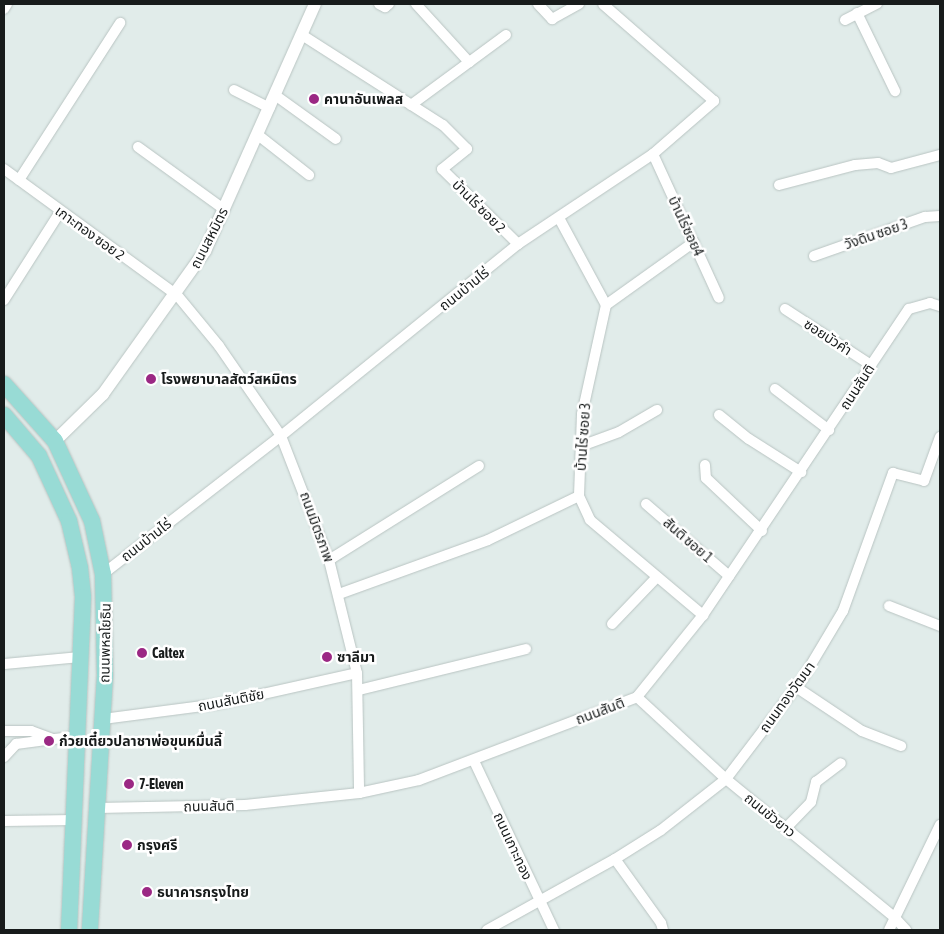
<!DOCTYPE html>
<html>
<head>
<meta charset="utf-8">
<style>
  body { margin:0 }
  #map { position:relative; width:944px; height:934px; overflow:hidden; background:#e1ecea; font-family:"Asap Condensed","Noto Sans Thai",sans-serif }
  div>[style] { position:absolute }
  .roads { filter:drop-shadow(0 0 1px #b9c4c2) drop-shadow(0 0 1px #b9c4c2) }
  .minor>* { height:10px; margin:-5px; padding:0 5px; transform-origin:5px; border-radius:5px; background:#fff }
  .tertiary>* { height:12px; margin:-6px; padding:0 6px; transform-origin:6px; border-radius:6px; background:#fff }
  .primary>* { height:16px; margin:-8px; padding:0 8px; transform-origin:8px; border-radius:8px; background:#98dbd5 }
  .dots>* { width:14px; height:14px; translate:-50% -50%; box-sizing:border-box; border:2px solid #fff; border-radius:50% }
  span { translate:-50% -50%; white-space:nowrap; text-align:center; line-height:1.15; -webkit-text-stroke:5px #fff; paint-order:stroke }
  .poi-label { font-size:14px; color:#171b1b; font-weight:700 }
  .left { translate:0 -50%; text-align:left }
  .street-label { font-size:14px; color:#171b1b }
  .frame { position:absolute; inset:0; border:5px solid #171b1b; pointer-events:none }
</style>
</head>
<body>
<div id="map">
  <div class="roads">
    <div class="minor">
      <div style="left:379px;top:4px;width:7px;rotate:27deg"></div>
      <div style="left:385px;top:7px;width:5px;rotate:-37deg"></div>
      <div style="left:416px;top:4px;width:79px;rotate:47.6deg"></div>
      <div style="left:538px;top:4px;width:21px;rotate:47deg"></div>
      <div style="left:552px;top:19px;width:31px;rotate:-29deg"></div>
      <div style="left:4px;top:9px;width:6px;rotate:-59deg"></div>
      <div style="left:857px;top:13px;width:87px;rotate:64deg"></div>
      <div style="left:845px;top:20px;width:36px;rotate:-27deg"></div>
      <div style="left:302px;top:35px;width:167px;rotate:32.6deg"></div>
      <div style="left:443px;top:125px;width:34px;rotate:45deg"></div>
      <div style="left:467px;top:149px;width:32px;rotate:141deg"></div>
      <div style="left:442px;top:169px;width:107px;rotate:44.6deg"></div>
      <div style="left:234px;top:90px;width:40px;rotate:26.6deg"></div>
      <div style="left:275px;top:95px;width:75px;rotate:35.8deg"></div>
      <div style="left:411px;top:105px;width:118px;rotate:-36.4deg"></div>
      <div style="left:258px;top:135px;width:65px;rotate:38.1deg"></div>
      <div style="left:138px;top:147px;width:107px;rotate:35.9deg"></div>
      <div style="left:653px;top:154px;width:158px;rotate:65.4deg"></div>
      <div style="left:4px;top:169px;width:214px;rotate:36.1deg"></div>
      <div style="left:177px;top:295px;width:66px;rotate:50.5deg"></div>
      <div style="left:219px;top:346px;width:109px;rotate:55.4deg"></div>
      <div style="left:281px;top:436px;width:133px;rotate:68.8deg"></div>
      <div style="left:329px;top:560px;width:116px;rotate:76.1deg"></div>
      <div style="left:357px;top:673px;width:120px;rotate:89deg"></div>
      <div style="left:19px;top:180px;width:187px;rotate:-57.2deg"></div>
      <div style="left:779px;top:185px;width:79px;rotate:-14.7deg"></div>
      <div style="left:855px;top:165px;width:23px;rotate:-5deg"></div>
      <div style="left:878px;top:163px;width:14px;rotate:21deg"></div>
      <div style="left:891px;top:168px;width:51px;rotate:-14.9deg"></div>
      <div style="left:559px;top:218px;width:99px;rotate:61.6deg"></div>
      <div style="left:606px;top:305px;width:112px;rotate:102.4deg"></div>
      <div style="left:582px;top:414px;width:82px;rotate:92.1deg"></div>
      <div style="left:579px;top:496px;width:26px;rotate:65deg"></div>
      <div style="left:590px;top:520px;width:148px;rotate:40.1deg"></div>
      <div style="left:814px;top:256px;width:118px;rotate:-19.4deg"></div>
      <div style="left:925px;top:217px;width:15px;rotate:-4deg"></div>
      <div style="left:4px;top:300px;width:104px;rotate:-57.5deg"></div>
      <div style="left:606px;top:305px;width:108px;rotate:-35.6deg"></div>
      <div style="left:785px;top:309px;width:103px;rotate:33.1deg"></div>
      <div style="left:775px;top:389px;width:68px;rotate:37.2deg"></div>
      <div style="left:719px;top:415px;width:38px;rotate:39deg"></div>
      <div style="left:749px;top:439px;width:62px;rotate:32.4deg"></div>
      <div style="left:581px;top:446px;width:40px;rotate:-20.2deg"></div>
      <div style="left:619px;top:432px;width:44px;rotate:-30.1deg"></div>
      <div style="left:705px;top:465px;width:13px;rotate:86deg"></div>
      <div style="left:706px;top:478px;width:77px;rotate:43.4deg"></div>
      <div style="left:646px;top:504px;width:110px;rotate:40.9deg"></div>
      <div style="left:329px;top:560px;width:177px;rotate:-32.1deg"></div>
      <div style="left:103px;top:574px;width:225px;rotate:-37.8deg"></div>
      <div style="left:281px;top:436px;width:305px;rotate:-39deg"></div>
      <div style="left:518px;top:244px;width:162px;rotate:-33.7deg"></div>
      <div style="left:653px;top:154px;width:81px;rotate:-41deg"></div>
      <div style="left:714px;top:101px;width:147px;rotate:-138.9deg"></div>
      <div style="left:339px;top:594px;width:158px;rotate:-19.9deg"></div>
      <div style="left:488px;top:540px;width:101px;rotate:-25.8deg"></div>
      <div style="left:889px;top:606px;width:55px;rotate:21.4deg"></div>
      <div style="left:612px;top:624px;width:65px;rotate:-46.2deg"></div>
      <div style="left:4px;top:664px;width:77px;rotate:-5.2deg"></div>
      <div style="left:796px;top:687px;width:79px;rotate:33.7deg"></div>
      <div style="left:862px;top:731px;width:42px;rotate:21deg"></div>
      <div style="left:359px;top:690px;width:172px;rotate:-13.8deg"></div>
      <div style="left:637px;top:697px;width:121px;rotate:42.7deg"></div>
      <div style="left:726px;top:779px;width:217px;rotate:39.4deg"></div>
      <div style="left:894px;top:917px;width:18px;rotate:47deg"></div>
      <div style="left:103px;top:719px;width:116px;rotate:-7.4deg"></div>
      <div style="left:218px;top:704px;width:142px;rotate:-12.6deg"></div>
      <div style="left:4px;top:731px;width:27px"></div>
      <div style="left:31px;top:731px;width:23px;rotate:20deg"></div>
      <div style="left:4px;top:757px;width:18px;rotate:-47deg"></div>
      <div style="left:16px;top:744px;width:63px;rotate:-7.4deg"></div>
      <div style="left:474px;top:761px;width:187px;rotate:64.7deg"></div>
      <div style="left:98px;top:808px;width:147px;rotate:-1.2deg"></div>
      <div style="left:245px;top:805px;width:115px;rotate:-6deg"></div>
      <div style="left:359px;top:793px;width:61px;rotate:-12.2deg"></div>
      <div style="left:419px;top:780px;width:233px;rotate:-20.8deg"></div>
      <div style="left:637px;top:697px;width:105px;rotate:-51.2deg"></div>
      <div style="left:703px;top:615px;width:369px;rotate:-56.1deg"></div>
      <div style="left:909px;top:309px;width:22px;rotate:-16deg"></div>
      <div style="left:930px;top:303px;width:10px;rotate:17deg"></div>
      <div style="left:4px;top:821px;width:71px;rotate:-0.8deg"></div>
      <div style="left:786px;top:828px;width:36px;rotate:-46deg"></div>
      <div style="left:811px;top:802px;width:21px;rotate:-76deg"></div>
      <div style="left:816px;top:782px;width:31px;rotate:-37deg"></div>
      <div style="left:615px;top:859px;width:79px;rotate:54.3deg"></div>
      <div style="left:661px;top:923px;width:7px;rotate:74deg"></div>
      <div style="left:487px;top:930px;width:146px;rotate:-29deg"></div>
      <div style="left:615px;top:859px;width:54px;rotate:-32.2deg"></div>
      <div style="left:661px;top:830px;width:83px;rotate:-38.1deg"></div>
      <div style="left:726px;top:779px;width:127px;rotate:-52.7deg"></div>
      <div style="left:803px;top:678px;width:78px;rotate:-59.2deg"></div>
      <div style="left:843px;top:611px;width:147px;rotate:-70.1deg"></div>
      <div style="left:893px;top:473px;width:32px;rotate:14deg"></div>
      <div style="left:924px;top:481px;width:47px;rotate:-70deg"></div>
      <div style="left:889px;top:930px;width:117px;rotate:-64.1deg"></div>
    </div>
    <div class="tertiary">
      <div style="left:55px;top:441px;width:67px;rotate:-44.4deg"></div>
      <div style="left:103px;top:394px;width:176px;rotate:-54.5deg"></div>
      <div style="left:205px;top:251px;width:270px;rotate:-66deg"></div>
    </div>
    <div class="primary">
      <div style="left:4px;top:384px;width:76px;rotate:48.2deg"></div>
      <div style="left:55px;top:441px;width:88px;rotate:65.2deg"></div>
      <div style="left:92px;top:521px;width:54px;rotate:78.3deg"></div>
      <div style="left:103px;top:574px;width:101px;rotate:88.9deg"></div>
      <div style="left:105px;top:675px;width:255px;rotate:93.4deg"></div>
      <div style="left:4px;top:415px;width:54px;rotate:49.5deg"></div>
      <div style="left:39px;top:456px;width:72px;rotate:65.2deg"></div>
      <div style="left:69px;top:521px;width:48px;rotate:76.8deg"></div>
      <div style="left:80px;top:568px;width:29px;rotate:84deg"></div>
      <div style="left:83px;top:597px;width:333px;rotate:92.4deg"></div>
    </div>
  </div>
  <div class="dots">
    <div style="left:314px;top:99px;background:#9b2884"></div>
    <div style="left:151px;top:379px;background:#9b2884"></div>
    <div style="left:142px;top:653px;background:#9b2884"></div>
    <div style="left:327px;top:657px;background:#9b2884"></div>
    <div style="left:49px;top:741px;background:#9b2884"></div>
    <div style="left:129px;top:784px;background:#9b2884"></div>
    <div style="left:127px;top:845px;background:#9b2884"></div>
    <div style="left:147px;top:892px;background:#9b2884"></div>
  </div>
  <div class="poi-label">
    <span class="left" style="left:324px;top:99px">คานาอันเพลส</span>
    <span class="left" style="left:161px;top:379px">โรงพยาบาลสัตว์สหมิตร</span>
    <span class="left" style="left:152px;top:653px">Caltex</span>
    <span class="left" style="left:337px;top:657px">ซาลีมา</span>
    <span class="left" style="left:59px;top:741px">ก๋วยเตี๋ยวปลาชาพ่อขุนหมื่นลี้</span>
    <span class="left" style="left:139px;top:784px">7-Eleven</span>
    <span class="left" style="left:137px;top:845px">กรุงศรี</span>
    <span class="left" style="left:157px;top:892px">ธนาคารกรุงไทย</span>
  </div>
  <div class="street-label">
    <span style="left:479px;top:206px;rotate:45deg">บ้านไร่ ซอย 2</span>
    <span style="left:686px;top:226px;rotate:65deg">บ้านไร่ซอย4</span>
    <span style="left:90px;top:233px;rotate:36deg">เกาะทอง ซอย 2</span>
    <span style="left:876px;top:234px;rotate:-19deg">วังดิน ซอย 3</span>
    <span style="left:209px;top:238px;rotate:-63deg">ถนนสหมิตร</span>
    <span style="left:464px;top:289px;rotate:-39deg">ถนนบ้านไร่</span>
    <span style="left:828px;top:337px;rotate:33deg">ซอยบัวคำ</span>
    <span style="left:857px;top:387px;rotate:-57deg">ถนนสันติ</span>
    <span style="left:583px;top:437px;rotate:-86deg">บ้านไร่ ซอย 3</span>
    <span style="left:317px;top:527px;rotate:70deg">ถนนมิตรภาพ</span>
    <span style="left:146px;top:540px;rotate:-38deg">ถนนบ้านไร่</span>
    <span style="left:688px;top:540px;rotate:41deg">สันติ ซอย 1</span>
    <span style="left:105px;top:643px;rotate:-89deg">ถนนพหลโยธิน</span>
    <span style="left:787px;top:697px;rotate:-54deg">ถนนทองวัฒนา</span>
    <span style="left:231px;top:700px;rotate:-11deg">ถนนสันติชัย</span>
    <span style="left:600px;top:711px;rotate:-21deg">ถนนสันติ</span>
    <span style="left:209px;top:806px;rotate:-1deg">ถนนสันติ</span>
    <span style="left:770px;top:815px;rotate:39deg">ถนนขัวยาว</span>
    <span style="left:513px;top:846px;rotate:65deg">ถนนเกาะทอง</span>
  </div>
  <div class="frame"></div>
</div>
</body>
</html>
